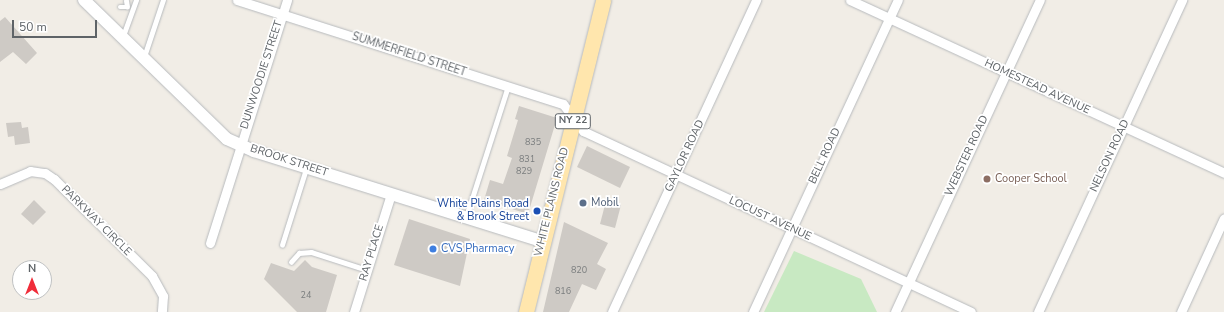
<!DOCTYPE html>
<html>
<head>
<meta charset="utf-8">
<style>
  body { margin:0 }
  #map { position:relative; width:1224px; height:312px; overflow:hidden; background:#f1ede6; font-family:"Nunito Sans",sans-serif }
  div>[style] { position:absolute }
  .green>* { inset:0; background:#c8e9c2 }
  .building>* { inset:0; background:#cecac5 }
  .roads { filter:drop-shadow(0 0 1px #b7babd) drop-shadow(0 0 1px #b7babd) }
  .service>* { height:4.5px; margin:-2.25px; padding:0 2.25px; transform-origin:2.25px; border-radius:2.25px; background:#fff }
  .minor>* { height:9px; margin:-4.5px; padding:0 4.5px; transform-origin:4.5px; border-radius:4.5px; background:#fff }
  .tertiary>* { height:12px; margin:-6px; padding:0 6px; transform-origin:6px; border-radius:6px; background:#fff }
  .primary>* { height:15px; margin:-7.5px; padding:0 7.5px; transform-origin:7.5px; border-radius:7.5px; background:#ffe6ad }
  .dots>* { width:11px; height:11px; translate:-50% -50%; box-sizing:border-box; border:2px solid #fff; border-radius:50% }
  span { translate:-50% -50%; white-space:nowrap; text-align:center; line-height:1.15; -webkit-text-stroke:3.5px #fff; paint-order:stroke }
  .number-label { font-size:9px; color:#7a7d7e }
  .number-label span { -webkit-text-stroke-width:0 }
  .shield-label span { padding:1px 3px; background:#fff; border:1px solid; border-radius:3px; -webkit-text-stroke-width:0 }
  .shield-label { font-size:10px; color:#5e6367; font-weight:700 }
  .street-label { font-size:11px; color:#5e6367 }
  .education-label { font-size:11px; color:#785e54 }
  .left { translate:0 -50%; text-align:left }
  .service-label { font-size:11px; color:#4e5e75 }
  .transit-label { font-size:11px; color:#164399 }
  .right { translate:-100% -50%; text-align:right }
  .shop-label { font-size:11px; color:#366cbe }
  .north { position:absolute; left:12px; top:260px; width:40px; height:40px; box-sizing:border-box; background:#fff; border:1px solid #bfc1c2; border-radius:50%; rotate:0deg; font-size:11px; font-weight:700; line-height:16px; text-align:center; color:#5e6367 }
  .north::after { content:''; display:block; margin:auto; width:14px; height:18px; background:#f02d3a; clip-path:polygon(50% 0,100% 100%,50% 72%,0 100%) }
  .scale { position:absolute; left:12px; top:20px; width:85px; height:18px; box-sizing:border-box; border:2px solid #5e6367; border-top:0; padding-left:5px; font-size:12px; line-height:14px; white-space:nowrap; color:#5e6367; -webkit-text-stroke:3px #fff; paint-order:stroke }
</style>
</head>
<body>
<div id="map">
  <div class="green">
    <div style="clip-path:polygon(794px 251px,861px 279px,877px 312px,764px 312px)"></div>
  </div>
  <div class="building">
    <div style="clip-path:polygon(5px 17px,37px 53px,26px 64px,13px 52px,0 62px,0 21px)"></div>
    <div style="clip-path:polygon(519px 106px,557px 118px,528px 214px,484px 200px,490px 180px,503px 184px,512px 158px,507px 156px,518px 120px,515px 119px)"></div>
    <div style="clip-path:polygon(21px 122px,22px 128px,28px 127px,30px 143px,15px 145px,14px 136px,8px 137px,6px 123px)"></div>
    <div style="clip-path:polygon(587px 146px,630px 167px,620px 188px,577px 167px)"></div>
    <div style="clip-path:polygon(34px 200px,46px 212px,33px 225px,21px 214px)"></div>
    <div style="clip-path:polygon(606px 201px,621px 205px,615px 228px,600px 224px)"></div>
    <div style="clip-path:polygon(409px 219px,470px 239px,460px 286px,394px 265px)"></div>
    <div style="clip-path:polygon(564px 222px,608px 243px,597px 264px,606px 269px,596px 290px,582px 284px,569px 312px,543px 312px)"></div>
    <div style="clip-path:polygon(305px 260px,312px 267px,337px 275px,326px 312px,297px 312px,264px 279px,271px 263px,294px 271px)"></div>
  </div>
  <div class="roads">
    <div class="service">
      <div style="left:120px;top:7px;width:7px"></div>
      <div style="left:127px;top:7px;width:6px;rotate:-99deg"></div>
      <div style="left:123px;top:36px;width:38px;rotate:-70deg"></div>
      <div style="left:144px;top:57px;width:60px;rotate:-71.6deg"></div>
      <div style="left:466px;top:217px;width:138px;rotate:-72.2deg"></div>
      <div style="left:282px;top:245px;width:80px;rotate:-72.5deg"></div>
      <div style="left:291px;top:262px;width:12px;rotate:-48deg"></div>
      <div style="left:299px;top:253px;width:12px;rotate:-5deg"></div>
      <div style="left:311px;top:252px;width:59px;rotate:17.8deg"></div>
    </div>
    <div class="minor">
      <div style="left:237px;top:0;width:342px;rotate:17.7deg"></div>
      <div style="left:563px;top:104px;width:34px;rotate:53deg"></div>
      <div style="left:583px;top:131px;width:428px;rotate:25deg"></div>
      <div style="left:850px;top:0;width:412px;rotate:24.8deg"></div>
      <div style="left:0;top:184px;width:33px;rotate:-23deg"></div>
      <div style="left:30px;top:171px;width:15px;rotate:8deg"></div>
      <div style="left:45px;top:173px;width:11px;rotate:34deg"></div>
      <div style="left:54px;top:179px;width:138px;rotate:44.7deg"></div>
      <div style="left:152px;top:276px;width:23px;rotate:61deg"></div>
      <div style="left:163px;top:296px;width:16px;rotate:94deg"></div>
      <div style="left:210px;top:243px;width:255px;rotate:-72.4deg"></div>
      <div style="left:354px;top:312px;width:124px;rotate:-72.6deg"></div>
      <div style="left:612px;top:312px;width:344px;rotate:-65.2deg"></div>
      <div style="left:753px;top:312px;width:344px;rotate:-65.1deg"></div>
      <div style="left:895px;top:312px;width:344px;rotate:-65.1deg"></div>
      <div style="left:1038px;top:312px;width:344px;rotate:-65.2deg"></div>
      <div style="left:1181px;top:312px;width:103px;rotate:-65.4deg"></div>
    </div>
    <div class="tertiary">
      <div style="left:84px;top:0;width:199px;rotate:44.2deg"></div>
      <div style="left:227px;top:139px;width:30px;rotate:24deg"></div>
      <div style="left:254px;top:151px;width:302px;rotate:17.4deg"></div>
    </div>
    <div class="primary">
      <div style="left:526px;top:312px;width:321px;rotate:-76.1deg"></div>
    </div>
  </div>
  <div class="dots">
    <div style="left:987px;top:179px;background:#8d6e63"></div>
    <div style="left:583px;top:203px;background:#5c6f8a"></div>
    <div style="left:537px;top:211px;background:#1a4fb4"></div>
    <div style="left:433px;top:249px;background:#3f7fe0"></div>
  </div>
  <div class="number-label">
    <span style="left:533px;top:142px">835</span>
    <span style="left:527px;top:159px">831</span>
    <span style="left:524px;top:171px">829</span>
    <span style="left:579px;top:270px">820</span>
    <span style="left:563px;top:291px">816</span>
    <span style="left:306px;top:295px">24</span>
  </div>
  <div class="shield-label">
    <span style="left:573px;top:121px">NY 22</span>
  </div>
  <div class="street-label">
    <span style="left:409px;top:55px;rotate:18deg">SUMMERFIELD STREET</span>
    <span style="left:262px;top:75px;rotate:-72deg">DUNWOODIE STREET</span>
    <span style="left:1037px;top:87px;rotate:25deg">HOMESTEAD AVENUE</span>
    <span style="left:685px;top:156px;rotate:-65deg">GAYLOR ROAD</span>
    <span style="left:825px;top:156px;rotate:-65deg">BELL ROAD</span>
    <span style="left:967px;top:156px;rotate:-65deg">WEBSTER ROAD</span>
    <span style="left:1110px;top:156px;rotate:-65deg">NELSON ROAD</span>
    <span style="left:289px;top:161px;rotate:18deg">BROOK STREET</span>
    <span style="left:552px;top:202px;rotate:-76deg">WHITE PLAINS ROAD</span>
    <span style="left:770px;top:219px;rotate:25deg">LOCUST AVENUE</span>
    <span style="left:96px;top:221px;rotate:45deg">PARKWAY CIRCLE</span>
    <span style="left:372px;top:253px;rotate:-73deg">RAY PLACE</span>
  </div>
  <div class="education-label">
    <span class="left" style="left:995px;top:179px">Cooper School</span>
  </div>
  <div class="service-label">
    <span class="left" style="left:591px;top:203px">Mobil</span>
  </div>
  <div class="transit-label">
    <span class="right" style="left:529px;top:211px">White Plains Road<br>&amp; Brook Street</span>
  </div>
  <div class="shop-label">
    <span class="left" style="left:441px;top:249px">CVS Pharmacy</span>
  </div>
  <div class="north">N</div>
  <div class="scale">50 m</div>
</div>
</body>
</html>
